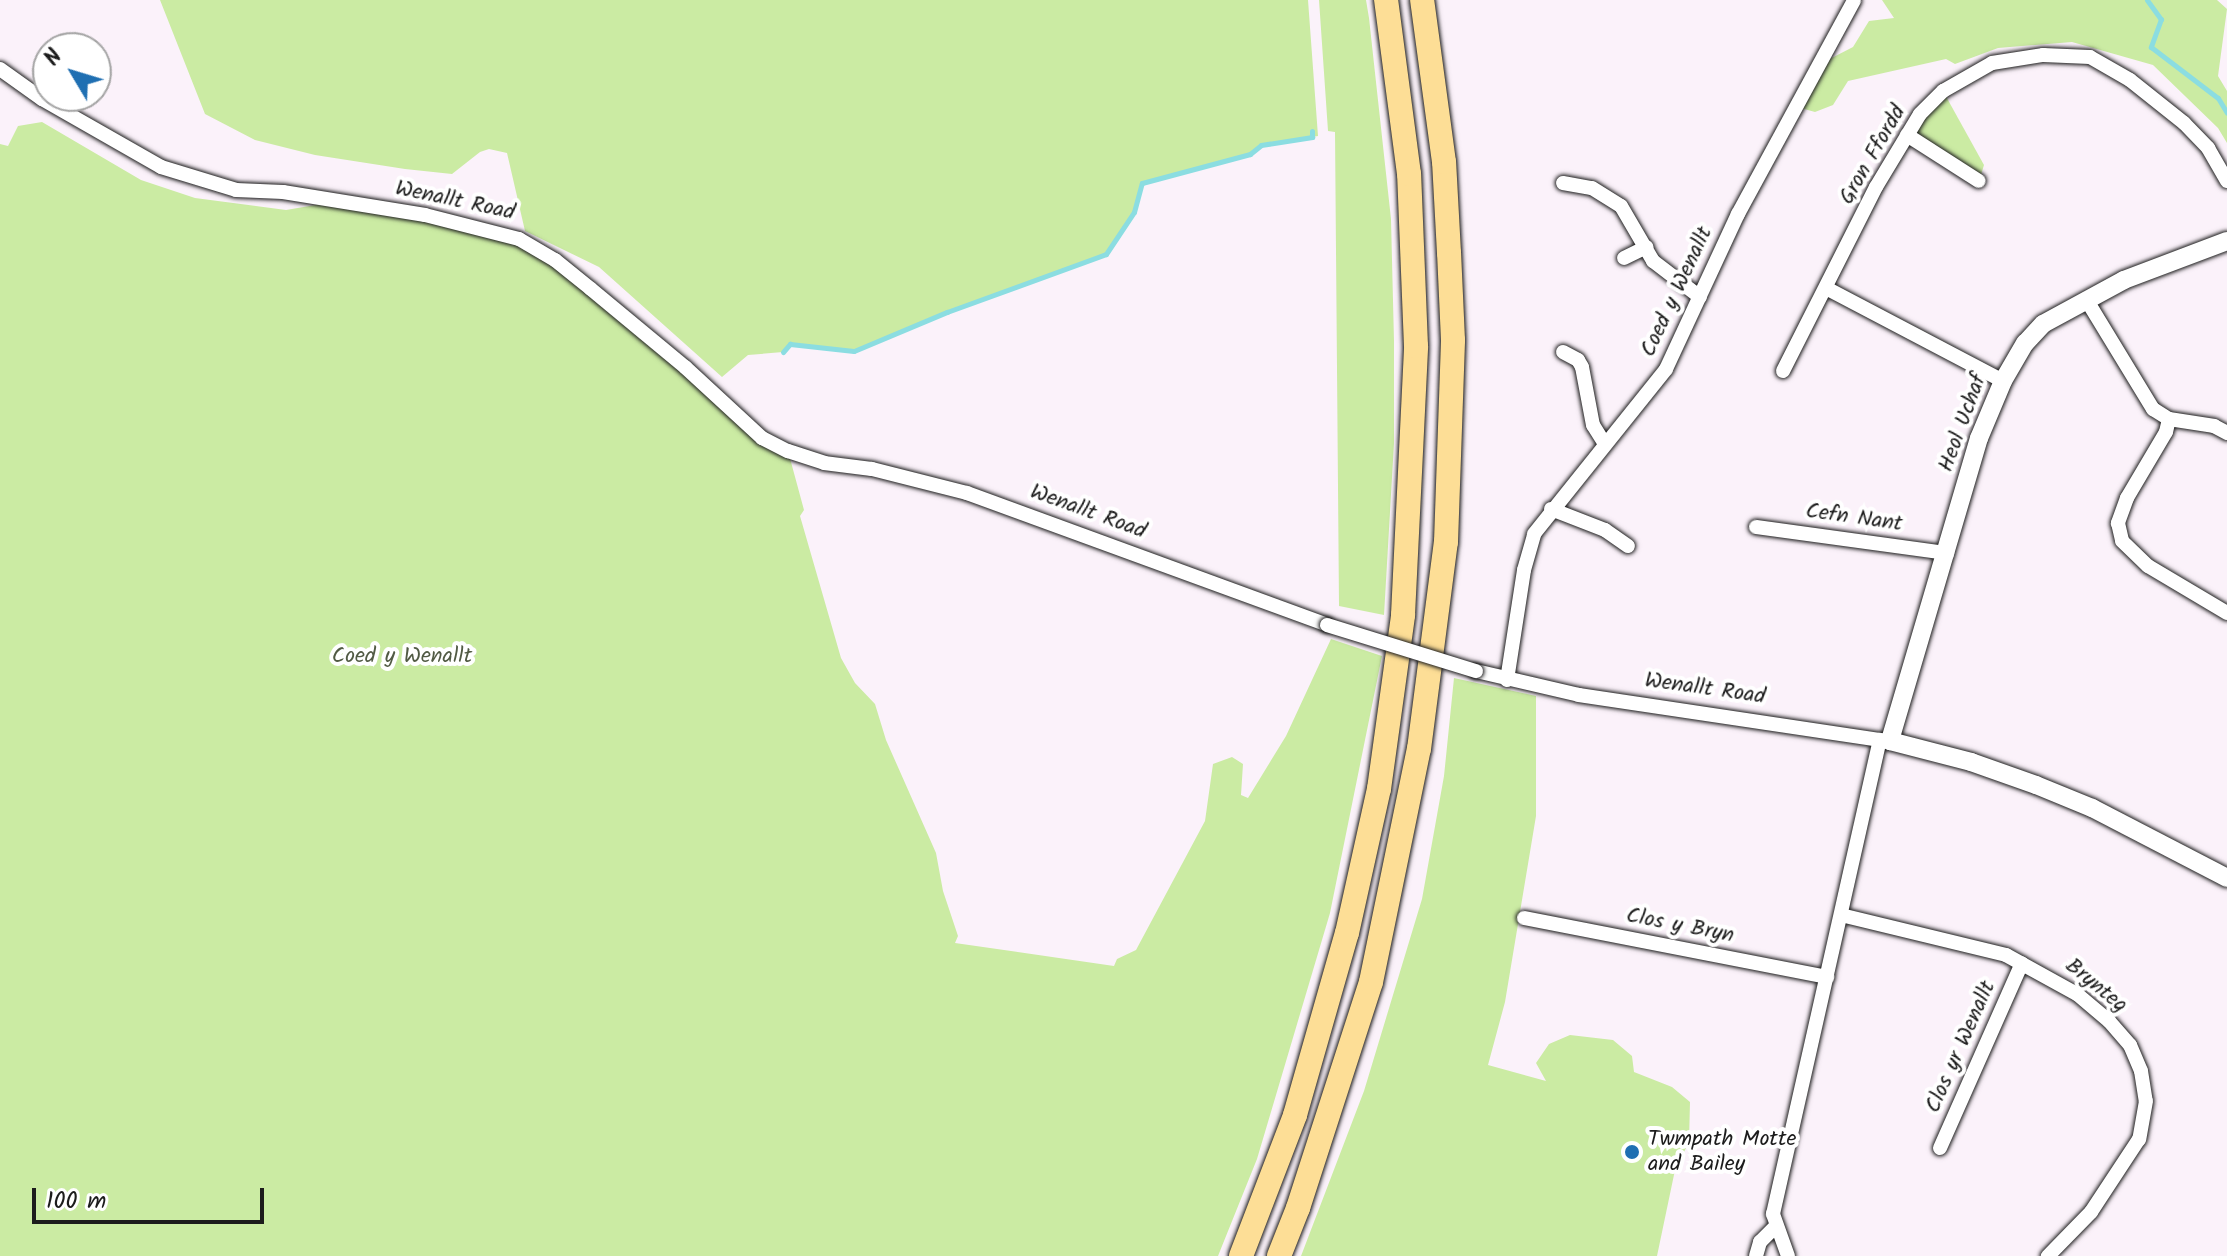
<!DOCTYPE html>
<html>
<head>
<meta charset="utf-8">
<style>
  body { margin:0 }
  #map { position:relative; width:2227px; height:1256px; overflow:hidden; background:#fbf2fa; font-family:Kalam,sans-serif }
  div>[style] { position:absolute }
  .green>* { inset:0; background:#cbeba3 }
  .stream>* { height:5px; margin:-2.5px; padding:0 2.5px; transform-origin:2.5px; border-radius:2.5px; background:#8bdde1 }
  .roads { filter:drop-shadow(0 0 2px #1c1c1c) drop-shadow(0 0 2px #1c1c1c) }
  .street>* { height:14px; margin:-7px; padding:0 7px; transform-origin:7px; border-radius:7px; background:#fff }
  .secondary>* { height:18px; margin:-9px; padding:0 9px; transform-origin:9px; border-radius:9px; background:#fff }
  .highway>* { height:24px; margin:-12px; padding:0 12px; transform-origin:12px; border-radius:12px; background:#fdde96 }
  .bridges { filter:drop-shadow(0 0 2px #1c1c1c) drop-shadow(0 0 2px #1c1c1c) }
  .street-bridge>* { height:14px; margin:-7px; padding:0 7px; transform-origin:7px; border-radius:7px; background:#fff }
  .dots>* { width:22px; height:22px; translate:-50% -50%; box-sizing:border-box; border:4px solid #fff; border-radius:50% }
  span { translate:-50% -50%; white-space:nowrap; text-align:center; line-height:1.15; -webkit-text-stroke:8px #fff; paint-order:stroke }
  .street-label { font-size:22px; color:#1c1c1c }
  .park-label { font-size:22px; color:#515a44 }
  .poi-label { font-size:22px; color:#1c1c1c }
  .left { translate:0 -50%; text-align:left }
  .north { position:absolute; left:32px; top:32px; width:80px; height:80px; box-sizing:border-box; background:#fff; border:2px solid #a4a4a4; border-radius:50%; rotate:308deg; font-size:22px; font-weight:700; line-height:32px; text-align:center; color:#1c1c1c }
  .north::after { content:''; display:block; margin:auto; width:28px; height:36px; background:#1f6fb2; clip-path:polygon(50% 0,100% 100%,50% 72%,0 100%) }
  .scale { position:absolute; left:32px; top:1188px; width:232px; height:36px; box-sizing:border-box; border:4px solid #1c1c1c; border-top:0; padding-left:10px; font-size:24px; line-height:28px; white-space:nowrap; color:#1c1c1c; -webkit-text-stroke:6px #fff; paint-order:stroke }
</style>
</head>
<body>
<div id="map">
  <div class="green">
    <div style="clip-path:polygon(160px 0,1308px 0,1318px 136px,1261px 145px,1250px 154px,1142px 183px,1134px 212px,1106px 254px,947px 312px,854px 351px,791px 344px,783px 352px,748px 355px,722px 377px,599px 267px,525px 231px,507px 153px,489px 149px,480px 152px,452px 174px,405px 169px,315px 155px,255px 140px,205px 114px)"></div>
    <div style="clip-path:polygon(1319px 0,1366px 0,1369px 18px,1391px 219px,1394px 341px,1394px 443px,1384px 615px,1339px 606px,1335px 132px,1328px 131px)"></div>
    <div style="clip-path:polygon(1882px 0,2217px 0,2227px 9px,2218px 76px,2227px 91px,2227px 143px,2218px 128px,2153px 65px,2072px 42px,1998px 48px,1955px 64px,1946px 59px,1848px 81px,1833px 105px,1815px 112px,1797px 107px,1820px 64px,1853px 47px,1869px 21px,1894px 18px)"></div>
    <div style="clip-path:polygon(1943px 91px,1984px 165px,1979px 181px,1907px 135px)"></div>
    <div style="clip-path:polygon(42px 122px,141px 180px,195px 198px,286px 210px,339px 201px,519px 239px,788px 451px,804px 510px,800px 516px,841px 658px,855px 683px,875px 704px,886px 740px,936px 853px,943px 891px,958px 936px,955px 943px,1114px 966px,1117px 959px,1136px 950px,1205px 821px,1213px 764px,1232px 757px,1243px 764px,1241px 795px,1248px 798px,1286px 736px,1331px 639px,1382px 656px,1330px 913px,1257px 1159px,1218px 1256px,0 1256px,0 144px,8px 146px,18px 126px)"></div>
    <div style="clip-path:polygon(1454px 678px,1536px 696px,1536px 816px,1505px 1002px,1488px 1065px,1546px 1081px,1536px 1063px,1549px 1044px,1570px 1035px,1613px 1040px,1632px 1056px,1634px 1072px,1672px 1087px,1690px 1102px,1689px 1142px,1675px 1170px,1657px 1256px,1301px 1256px,1364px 1091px,1422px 899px,1444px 776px)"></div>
  </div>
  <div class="stream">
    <div style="left:2147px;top:0;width:24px;rotate:54deg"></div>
    <div style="left:2161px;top:19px;width:30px;rotate:110deg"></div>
    <div style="left:2151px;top:47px;width:84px;rotate:37.3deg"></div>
    <div style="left:2218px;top:98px;width:17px;rotate:59deg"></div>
    <div style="left:783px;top:352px;width:11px;rotate:-49deg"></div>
    <div style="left:790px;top:344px;width:64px;rotate:6.2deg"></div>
    <div style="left:854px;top:351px;width:101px;rotate:-22.8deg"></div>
    <div style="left:947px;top:312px;width:169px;rotate:-20deg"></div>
    <div style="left:1106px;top:254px;width:50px;rotate:-56.3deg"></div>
    <div style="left:1134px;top:212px;width:30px;rotate:-75deg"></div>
    <div style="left:1142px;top:183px;width:112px;rotate:-15deg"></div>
    <div style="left:1250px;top:154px;width:14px;rotate:-39deg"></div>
    <div style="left:1261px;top:145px;width:52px;rotate:-8.9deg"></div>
    <div style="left:1312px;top:137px;width:6px;rotate:-90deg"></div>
  </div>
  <div class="roads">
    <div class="street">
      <div style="left:0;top:69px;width:52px;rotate:35.5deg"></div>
      <div style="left:42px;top:99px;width:137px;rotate:29.7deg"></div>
      <div style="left:161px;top:167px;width:78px;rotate:17deg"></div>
      <div style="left:236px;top:190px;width:47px;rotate:2.4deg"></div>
      <div style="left:283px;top:192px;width:144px;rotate:9.2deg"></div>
      <div style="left:425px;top:215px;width:97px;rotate:14.3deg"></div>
      <div style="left:519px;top:239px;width:42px;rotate:30.3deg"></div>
      <div style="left:555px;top:260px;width:46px;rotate:38.9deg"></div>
      <div style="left:591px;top:289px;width:122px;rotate:39.7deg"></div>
      <div style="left:685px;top:367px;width:105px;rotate:42.7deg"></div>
      <div style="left:762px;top:438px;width:29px;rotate:27deg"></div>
      <div style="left:788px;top:451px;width:38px;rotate:18deg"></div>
      <div style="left:824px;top:463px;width:48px;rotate:7.1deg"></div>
      <div style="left:872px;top:469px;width:98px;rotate:14.2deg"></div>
      <div style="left:967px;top:493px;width:383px;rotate:20.1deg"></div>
      <div style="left:1907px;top:135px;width:85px;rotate:32.6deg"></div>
      <div style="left:1563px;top:183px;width:29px;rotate:10deg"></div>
      <div style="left:1592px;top:188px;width:34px;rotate:32deg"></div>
      <div style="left:1621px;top:206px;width:64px;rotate:59.8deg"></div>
      <div style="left:1653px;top:261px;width:59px;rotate:37.5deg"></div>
      <div style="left:1624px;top:258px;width:25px;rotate:-26deg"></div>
      <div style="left:1826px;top:288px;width:200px;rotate:27.7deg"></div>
      <div style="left:2086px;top:299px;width:129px;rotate:58.7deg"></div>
      <div style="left:2153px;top:409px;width:19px;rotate:32deg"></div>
      <div style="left:2169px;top:419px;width:46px;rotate:8.8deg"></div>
      <div style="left:2214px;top:426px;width:15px;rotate:28deg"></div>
      <div style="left:1563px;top:352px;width:17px;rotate:28deg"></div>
      <div style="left:1578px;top:360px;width:8px;rotate:60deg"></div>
      <div style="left:1582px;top:367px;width:59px;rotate:79.3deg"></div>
      <div style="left:1593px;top:425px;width:22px;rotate:58deg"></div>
      <div style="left:1783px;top:371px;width:206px;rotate:-63.2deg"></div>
      <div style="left:1876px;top:187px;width:85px;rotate:-58.9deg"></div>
      <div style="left:1920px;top:114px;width:33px;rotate:-45deg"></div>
      <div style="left:1943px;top:91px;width:56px;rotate:-29.7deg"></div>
      <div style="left:1992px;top:63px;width:52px;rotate:-8.9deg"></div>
      <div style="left:2043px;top:55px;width:47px;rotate:2.4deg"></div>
      <div style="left:2090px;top:57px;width:46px;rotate:29.9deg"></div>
      <div style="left:2130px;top:80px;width:69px;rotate:38.5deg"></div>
      <div style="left:2184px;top:123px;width:35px;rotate:46deg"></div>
      <div style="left:2208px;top:148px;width:38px;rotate:60deg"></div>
      <div style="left:2169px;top:419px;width:13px;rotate:103deg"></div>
      <div style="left:2166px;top:432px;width:77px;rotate:120.6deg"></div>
      <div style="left:2127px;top:498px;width:27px;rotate:110deg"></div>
      <div style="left:2118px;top:523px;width:18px;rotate:77deg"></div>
      <div style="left:2122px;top:541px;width:36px;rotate:44deg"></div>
      <div style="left:2148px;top:566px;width:92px;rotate:30.7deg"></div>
      <div style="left:1551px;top:509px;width:58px;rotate:21.3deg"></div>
      <div style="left:1605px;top:530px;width:28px;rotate:35deg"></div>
      <div style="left:1756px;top:527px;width:193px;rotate:7.8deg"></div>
      <div style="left:1476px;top:671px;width:106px;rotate:13.1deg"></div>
      <div style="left:1579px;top:695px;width:310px;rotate:8.5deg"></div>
      <div style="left:1507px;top:680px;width:111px;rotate:-81.2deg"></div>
      <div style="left:1524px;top:570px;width:37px;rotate:-74deg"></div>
      <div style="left:1534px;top:534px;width:211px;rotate:-51.3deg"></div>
      <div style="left:1666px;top:369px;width:171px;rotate:-65.1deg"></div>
      <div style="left:1738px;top:214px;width:243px;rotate:-61.5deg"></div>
      <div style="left:1841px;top:915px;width:170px;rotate:13.6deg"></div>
      <div style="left:2006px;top:955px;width:81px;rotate:28.8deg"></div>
      <div style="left:2077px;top:994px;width:42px;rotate:40.2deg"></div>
      <div style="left:2109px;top:1021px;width:32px;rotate:49deg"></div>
      <div style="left:2130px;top:1045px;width:28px;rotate:67deg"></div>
      <div style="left:2141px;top:1071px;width:30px;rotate:81deg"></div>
      <div style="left:2146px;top:1101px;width:39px;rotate:100deg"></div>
      <div style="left:2139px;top:1139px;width:87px;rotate:123.3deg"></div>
      <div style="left:2091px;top:1212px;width:62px;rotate:134.3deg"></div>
      <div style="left:1524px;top:918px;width:309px;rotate:11deg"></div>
      <div style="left:1940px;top:1148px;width:202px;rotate:-66.1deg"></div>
      <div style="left:1756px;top:1256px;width:15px;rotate:-74deg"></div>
      <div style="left:1760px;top:1242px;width:23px;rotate:-45deg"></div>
      <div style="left:1788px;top:1256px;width:45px;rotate:-109.7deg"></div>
      <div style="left:1773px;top:1214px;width:486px;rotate:-77.3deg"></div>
    </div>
    <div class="secondary">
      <div style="left:2227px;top:241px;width:110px;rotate:159.3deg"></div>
      <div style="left:2124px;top:280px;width:92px;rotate:151.5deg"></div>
      <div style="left:2043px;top:324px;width:26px;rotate:133deg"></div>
      <div style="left:2025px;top:343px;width:44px;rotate:120.1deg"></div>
      <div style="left:2003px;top:381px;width:62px;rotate:112.8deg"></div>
      <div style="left:1979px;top:438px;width:316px;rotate:106.4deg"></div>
      <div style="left:1890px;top:741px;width:84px;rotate:14.5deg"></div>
      <div style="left:1971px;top:762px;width:69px;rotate:19.5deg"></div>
      <div style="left:2036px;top:785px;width:61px;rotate:22.3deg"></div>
      <div style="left:2092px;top:808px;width:152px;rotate:27.4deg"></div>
    </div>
    <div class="highway">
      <div style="left:1241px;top:1256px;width:151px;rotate:-69deg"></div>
      <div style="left:1295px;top:1115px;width:189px;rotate:-74.1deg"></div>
      <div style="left:1347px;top:933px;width:148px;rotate:-77.5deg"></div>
      <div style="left:1379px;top:789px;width:176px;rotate:-82.1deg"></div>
      <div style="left:1403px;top:615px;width:269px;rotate:-87.2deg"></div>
      <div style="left:1416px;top:346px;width:172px;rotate:-92.3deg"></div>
      <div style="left:1409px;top:174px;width:176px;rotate:-97.5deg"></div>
      <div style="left:1279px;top:1256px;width:52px;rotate:-68.4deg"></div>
      <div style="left:1298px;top:1208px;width:237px;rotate:-72.1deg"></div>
      <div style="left:1371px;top:982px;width:238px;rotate:-78.4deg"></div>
      <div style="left:1419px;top:749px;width:209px;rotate:-82.6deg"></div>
      <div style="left:1446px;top:542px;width:202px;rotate:-88deg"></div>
      <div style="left:1453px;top:340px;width:87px;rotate:-92.6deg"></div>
      <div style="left:1449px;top:253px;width:91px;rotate:-93.1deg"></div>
      <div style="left:1444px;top:162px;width:163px;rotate:-97.7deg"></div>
    </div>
  </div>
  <div class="bridges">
    <div class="street-bridge">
      <div style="left:1327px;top:625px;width:156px;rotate:17.2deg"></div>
    </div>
  </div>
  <div class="dots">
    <div style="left:1632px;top:1152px;background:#1f6fb2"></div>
  </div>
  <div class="street-label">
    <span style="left:1873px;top:155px;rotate:-60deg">Gron Ffordd</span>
    <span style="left:455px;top:201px;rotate:12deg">Wenallt Road</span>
    <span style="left:1677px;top:292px;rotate:-65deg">Coed y Wenallt</span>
    <span style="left:1963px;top:423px;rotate:-70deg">Heol Uchaf</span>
    <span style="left:1088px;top:512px;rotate:20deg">Wenallt Road</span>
    <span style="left:1854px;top:518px;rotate:8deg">Cefn Nant</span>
    <span style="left:1705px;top:689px;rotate:8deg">Wenallt Road</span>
    <span style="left:1680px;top:926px;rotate:11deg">Clos y Bryn</span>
    <span style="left:2096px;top:986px;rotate:39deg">Brynteg</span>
    <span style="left:1961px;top:1047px;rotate:-66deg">Clos yr Wenallt</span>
  </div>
  <div class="park-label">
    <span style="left:402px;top:657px">Coed y Wenallt</span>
  </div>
  <div class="poi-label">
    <span class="left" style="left:1648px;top:1152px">Twmpath Motte<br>and Bailey</span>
  </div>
  <div class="north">N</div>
  <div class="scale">100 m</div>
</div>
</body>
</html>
